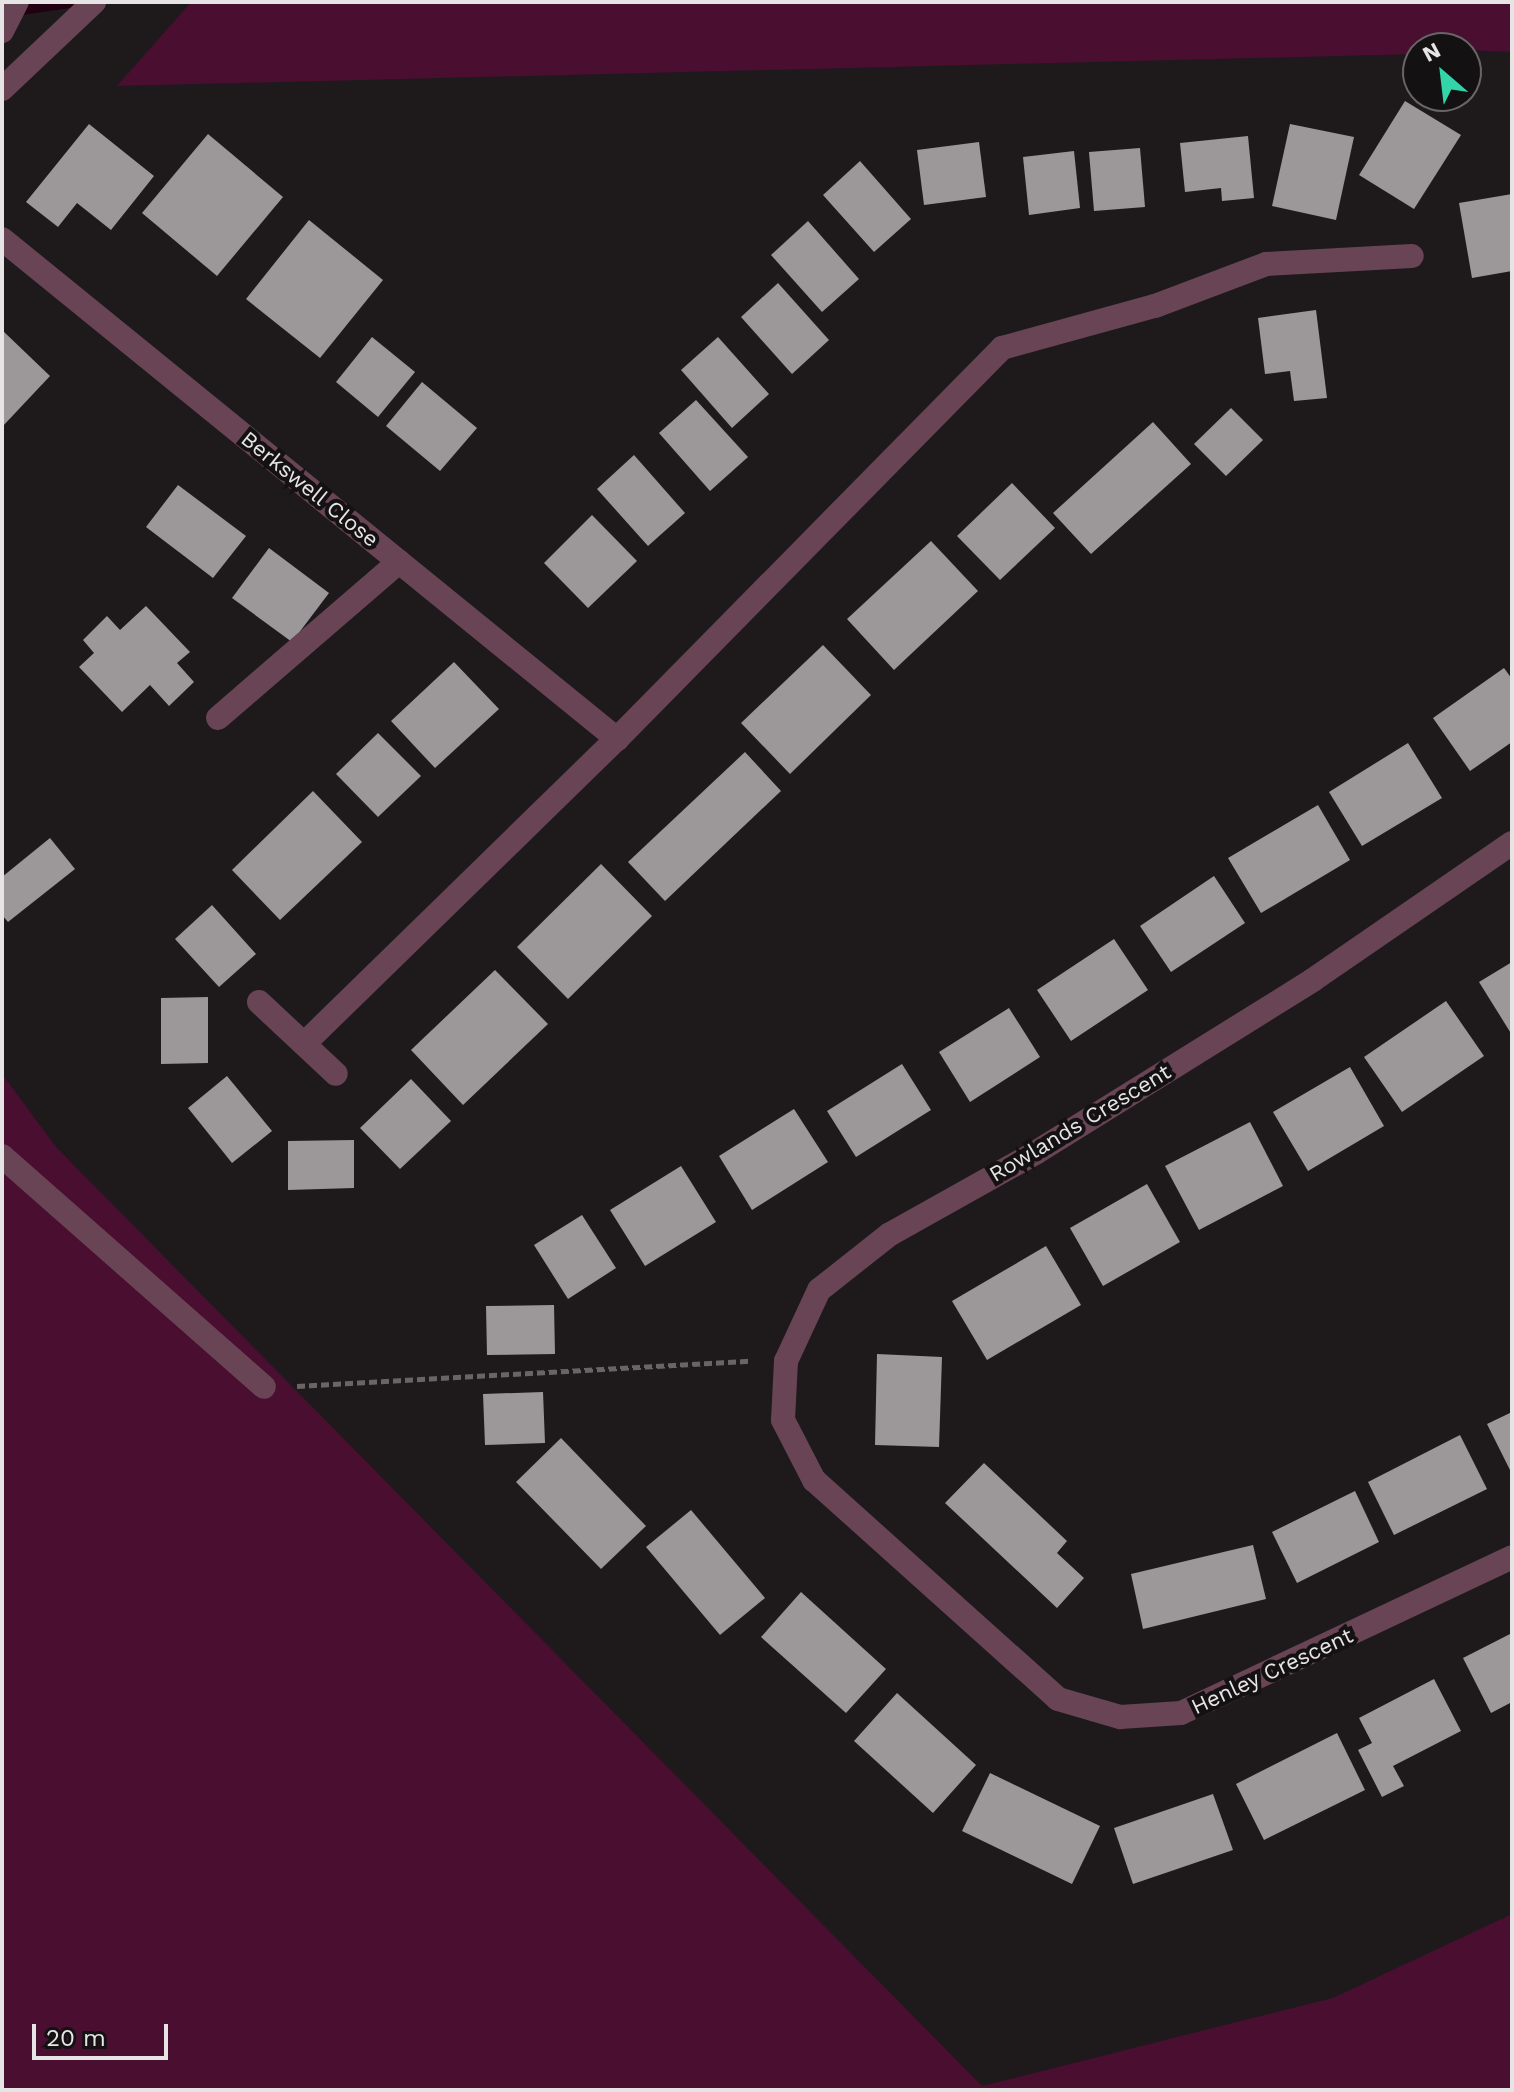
<!DOCTYPE html>
<html>
<head>
<meta charset="utf-8">
<style>
  body { margin:0 }
  #map { position:relative; width:1514px; height:2092px; overflow:hidden; background:#1e1a1c; font-family:"Work Sans",sans-serif }
  div>[style] { position:absolute }
  .green>* { inset:0; background:#490e30 }
  .water>* { inset:0; background:#210012 }
  .building>* { inset:0; background:#9c9899 }
  .path>* { height:5px; margin-top:-2.5px; transform-origin:0; background:repeating-linear-gradient(90deg,#696567 0 8px,transparent 0 12px) }
  .minor>* { height:24px; margin:-12px; padding:0 12px; transform-origin:12px; border-radius:12px; background:#684455 }
  span { translate:-50% -50%; white-space:nowrap; text-align:center; line-height:1.15; -webkit-text-stroke:8px #141113; paint-order:stroke }
  .street-label { font-size:22px; color:#e7e4e5 }
  .frame { position:absolute; inset:0; border:4px solid #e7e4e5; pointer-events:none }
  .north { position:absolute; left:1402px; top:32px; width:80px; height:80px; box-sizing:border-box; background:#141113; border:2px solid #686567; border-radius:50%; rotate:332deg; font-size:22px; font-weight:700; line-height:32px; text-align:center; color:#e7e4e5 }
  .north::after { content:''; display:block; margin:auto; width:28px; height:36px; background:#32d4a8; clip-path:polygon(50% 0,100% 100%,50% 72%,0 100%) }
  .scale { position:absolute; left:32px; top:2024px; width:136px; height:36px; box-sizing:border-box; border:4px solid #e7e4e5; border-top:0; padding-left:10px; font-size:24px; line-height:28px; white-space:nowrap; color:#e7e4e5; -webkit-text-stroke:6px #141113; paint-order:stroke }
</style>
</head>
<body>
<div id="map">
  <div class="green">
    <div style="clip-path:polygon(191px 2px,1512px 2px,1512px 52px,1418px 48px,1418px 54px,117px 86px)"></div>
    <div style="clip-path:polygon(2px 1074px,56px 1147px,982px 2086px,1333px 1998px,1512px 1914px,1512px 2090px,2px 2090px)"></div>
  </div>
  <div class="water">
    <div style="clip-path:polygon(2px 2px,111px 2px,2px 18px)"></div>
  </div>
  <div class="building">
    <div style="clip-path:polygon(1405px 101px,1461px 135px,1414px 209px,1359px 175px)"></div>
    <div style="clip-path:polygon(89px 124px,154px 176px,111px 230px,77px 203px,58px 227px,26px 202px)"></div>
    <div style="clip-path:polygon(1290px 124px,1354px 137px,1336px 220px,1272px 206px)"></div>
    <div style="clip-path:polygon(208px 134px,283px 197px,217px 276px,142px 213px)"></div>
    <div style="clip-path:polygon(1248px 136px,1254px 198px,1222px 201px,1221px 188px,1185px 192px,1180px 143px)"></div>
    <div style="clip-path:polygon(979px 142px,986px 197px,924px 205px,917px 150px)"></div>
    <div style="clip-path:polygon(1140px 148px,1145px 207px,1094px 211px,1089px 152px)"></div>
    <div style="clip-path:polygon(1074px 151px,1080px 208px,1029px 215px,1023px 157px)"></div>
    <div style="clip-path:polygon(860px 161px,911px 219px,874px 252px,823px 195px)"></div>
    <div style="clip-path:polygon(1512px 194px,1512px 271px,1472px 278px,1459px 203px)"></div>
    <div style="clip-path:polygon(309px 220px,383px 280px,320px 358px,246px 299px)"></div>
    <div style="clip-path:polygon(808px 221px,859px 279px,822px 312px,771px 255px)"></div>
    <div style="clip-path:polygon(778px 283px,829px 340px,792px 374px,741px 317px)"></div>
    <div style="clip-path:polygon(1316px 310px,1327px 398px,1294px 401px,1290px 371px,1265px 374px,1258px 318px)"></div>
    <div style="clip-path:polygon(2px 330px,50px 376px,2px 427px)"></div>
    <div style="clip-path:polygon(372px 337px,415px 372px,378px 417px,336px 382px)"></div>
    <div style="clip-path:polygon(718px 337px,769px 394px,732px 428px,681px 370px)"></div>
    <div style="clip-path:polygon(422px 382px,477px 428px,440px 471px,386px 426px)"></div>
    <div style="clip-path:polygon(696px 400px,748px 457px,710px 491px,659px 433px)"></div>
    <div style="clip-path:polygon(1231px 408px,1263px 440px,1226px 476px,1194px 444px)"></div>
    <div style="clip-path:polygon(1153px 422px,1191px 464px,1091px 554px,1053px 513px)"></div>
    <div style="clip-path:polygon(634px 455px,685px 513px,648px 546px,597px 489px)"></div>
    <div style="clip-path:polygon(1012px 483px,1055px 528px,1000px 580px,957px 536px)"></div>
    <div style="clip-path:polygon(178px 485px,246px 536px,213px 578px,146px 527px)"></div>
    <div style="clip-path:polygon(592px 515px,637px 561px,588px 608px,544px 563px)"></div>
    <div style="clip-path:polygon(931px 541px,978px 591px,894px 670px,847px 619px)"></div>
    <div style="clip-path:polygon(269px 548px,329px 593px,292px 642px,232px 598px)"></div>
    <div style="clip-path:polygon(146px 606px,190px 652px,177px 663px,194px 682px,169px 706px,150px 685px,122px 712px,79px 667px,94px 653px,83px 640px,107px 616px,120px 630px)"></div>
    <div style="clip-path:polygon(823px 645px,871px 695px,790px 774px,741px 723px)"></div>
    <div style="clip-path:polygon(454px 662px,499px 709px,435px 768px,391px 721px)"></div>
    <div style="clip-path:polygon(1504px 668px,1512px 679px,1512px 742px,1470px 771px,1433px 718px)"></div>
    <div style="clip-path:polygon(378px 733px,421px 776px,378px 817px,336px 774px)"></div>
    <div style="clip-path:polygon(1408px 743px,1442px 798px,1362px 846px,1329px 792px)"></div>
    <div style="clip-path:polygon(745px 752px,781px 791px,665px 901px,628px 862px)"></div>
    <div style="clip-path:polygon(313px 791px,362px 842px,280px 920px,232px 870px)"></div>
    <div style="clip-path:polygon(1318px 805px,1350px 860px,1261px 913px,1228px 858px)"></div>
    <div style="clip-path:polygon(50px 838px,75px 869px,8px 922px,2px 915px,2px 877px)"></div>
    <div style="clip-path:polygon(601px 864px,652px 916px,568px 999px,517px 947px)"></div>
    <div style="clip-path:polygon(1214px 876px,1245px 923px,1171px 972px,1140px 926px)"></div>
    <div style="clip-path:polygon(212px 905px,256px 954px,219px 987px,175px 939px)"></div>
    <div style="clip-path:polygon(1114px 939px,1148px 990px,1071px 1041px,1037px 990px)"></div>
    <div style="clip-path:polygon(1512px 962px,1512px 1035px,1479px 982px)"></div>
    <div style="clip-path:polygon(495px 970px,548px 1024px,463px 1105px,411px 1050px)"></div>
    <div style="clip-path:polygon(208px 997px,208px 1063px,161px 1064px,161px 998px)"></div>
    <div style="clip-path:polygon(1446px 1001px,1484px 1056px,1402px 1112px,1364px 1057px)"></div>
    <div style="clip-path:polygon(1009px 1008px,1040px 1057px,970px 1102px,939px 1052px)"></div>
    <div style="clip-path:polygon(902px 1064px,931px 1110px,856px 1157px,827px 1111px)"></div>
    <div style="clip-path:polygon(1350px 1067px,1384px 1126px,1308px 1171px,1273px 1112px)"></div>
    <div style="clip-path:polygon(227px 1076px,272px 1131px,232px 1163px,188px 1108px)"></div>
    <div style="clip-path:polygon(411px 1079px,451px 1121px,400px 1169px,360px 1128px)"></div>
    <div style="clip-path:polygon(794px 1109px,828px 1162px,752px 1210px,719px 1156px)"></div>
    <div style="clip-path:polygon(1250px 1122px,1283px 1186px,1199px 1230px,1165px 1166px)"></div>
    <div style="clip-path:polygon(354px 1140px,354px 1188px,288px 1190px,288px 1141px)"></div>
    <div style="clip-path:polygon(681px 1166px,716px 1222px,645px 1266px,610px 1210px)"></div>
    <div style="clip-path:polygon(1147px 1184px,1180px 1242px,1103px 1286px,1070px 1228px)"></div>
    <div style="clip-path:polygon(582px 1215px,616px 1268px,568px 1299px,534px 1245px)"></div>
    <div style="clip-path:polygon(1046px 1246px,1081px 1305px,987px 1360px,952px 1301px)"></div>
    <div style="clip-path:polygon(554px 1305px,555px 1354px,487px 1355px,486px 1306px)"></div>
    <div style="clip-path:polygon(877px 1354px,942px 1357px,939px 1447px,875px 1445px)"></div>
    <div style="clip-path:polygon(543px 1392px,545px 1443px,485px 1445px,483px 1394px)"></div>
    <div style="clip-path:polygon(1512px 1412px,1512px 1474px,1487px 1424px)"></div>
    <div style="clip-path:polygon(1460px 1435px,1487px 1489px,1394px 1535px,1368px 1482px)"></div>
    <div style="clip-path:polygon(561px 1438px,646px 1526px,601px 1569px,516px 1482px)"></div>
    <div style="clip-path:polygon(984px 1463px,1067px 1541px,1057px 1553px,1084px 1578px,1057px 1608px,945px 1503px)"></div>
    <div style="clip-path:polygon(1355px 1491px,1379px 1542px,1297px 1583px,1272px 1532px)"></div>
    <div style="clip-path:polygon(691px 1510px,765px 1598px,720px 1635px,646px 1547px)"></div>
    <div style="clip-path:polygon(1253px 1545px,1266px 1599px,1143px 1629px,1131px 1574px)"></div>
    <div style="clip-path:polygon(801px 1592px,886px 1669px,846px 1713px,761px 1637px)"></div>
    <div style="clip-path:polygon(1512px 1633px,1512px 1702px,1491px 1713px,1463px 1658px)"></div>
    <div style="clip-path:polygon(1434px 1679px,1461px 1731px,1393px 1766px,1404px 1786px,1382px 1797px,1358px 1750px,1372px 1743px,1359px 1718px)"></div>
    <div style="clip-path:polygon(897px 1693px,976px 1765px,933px 1813px,854px 1741px)"></div>
    <div style="clip-path:polygon(1337px 1733px,1365px 1790px,1264px 1840px,1236px 1784px)"></div>
    <div style="clip-path:polygon(990px 1773px,1100px 1826px,1072px 1884px,962px 1831px)"></div>
    <div style="clip-path:polygon(1213px 1794px,1233px 1850px,1133px 1884px,1114px 1828px)"></div>
  </div>
  <div class="path">
    <div style="left:297px;top:1386px;width:454px;rotate:-3.2deg"></div>
  </div>
  <div class="minor">
    <div style="left:2px;top:31px;width:33px;rotate:-63deg"></div>
    <div style="left:2px;top:89px;width:127px;rotate:-43.4deg"></div>
    <div style="left:2px;top:239px;width:793px;rotate:39.11deg"></div>
    <div style="left:218px;top:718px;width:239px;rotate:-40.8deg"></div>
    <div style="left:1512px;top:843px;width:242px;rotate:145.5deg"></div>
    <div style="left:1313px;top:980px;width:325px;rotate:148.1deg"></div>
    <div style="left:1037px;top:1152px;width:168px;rotate:150.8deg"></div>
    <div style="left:890px;top:1234px;width:90px;rotate:141.7deg"></div>
    <div style="left:819px;top:1290px;width:78px;rotate:114.9deg"></div>
    <div style="left:786px;top:1361px;width:59px;rotate:92.9deg"></div>
    <div style="left:783px;top:1420px;width:68px;rotate:62.7deg"></div>
    <div style="left:814px;top:1480px;width:328px;rotate:41.9deg"></div>
    <div style="left:1058px;top:1699px;width:65px;rotate:16.2deg"></div>
    <div style="left:1120px;top:1717px;width:61px;rotate:-3.8deg"></div>
    <div style="left:1181px;top:1713px;width:366px;rotate:-25.2deg"></div>
    <div style="left:259px;top:1002px;width:105px;rotate:43.1deg"></div>
    <div style="left:306px;top:1042px;width:434px;rotate:-44.3deg"></div>
    <div style="left:617px;top:739px;width:549px;rotate:-45.44deg"></div>
    <div style="left:1002px;top:348px;width:159px;rotate:-15.4deg"></div>
    <div style="left:1155px;top:306px;width:119px;rotate:-20.7deg"></div>
    <div style="left:1266px;top:264px;width:146px;rotate:-3.1deg"></div>
    <div style="left:2px;top:1156px;width:349px;rotate:41.4deg"></div>
  </div>
  <div class="street-label">
    <span style="left:310px;top:489px;rotate:39deg">Berkswell Close</span>
    <span style="left:1080px;top:1123px;rotate:-31deg">Rowlands Crescent</span>
    <span style="left:1272px;top:1671px;rotate:-25deg">Henley Crescent</span>
  </div>
  <div class="frame"></div>
  <div class="north">N</div>
  <div class="scale">20 m</div>
</div>
</body>
</html>
